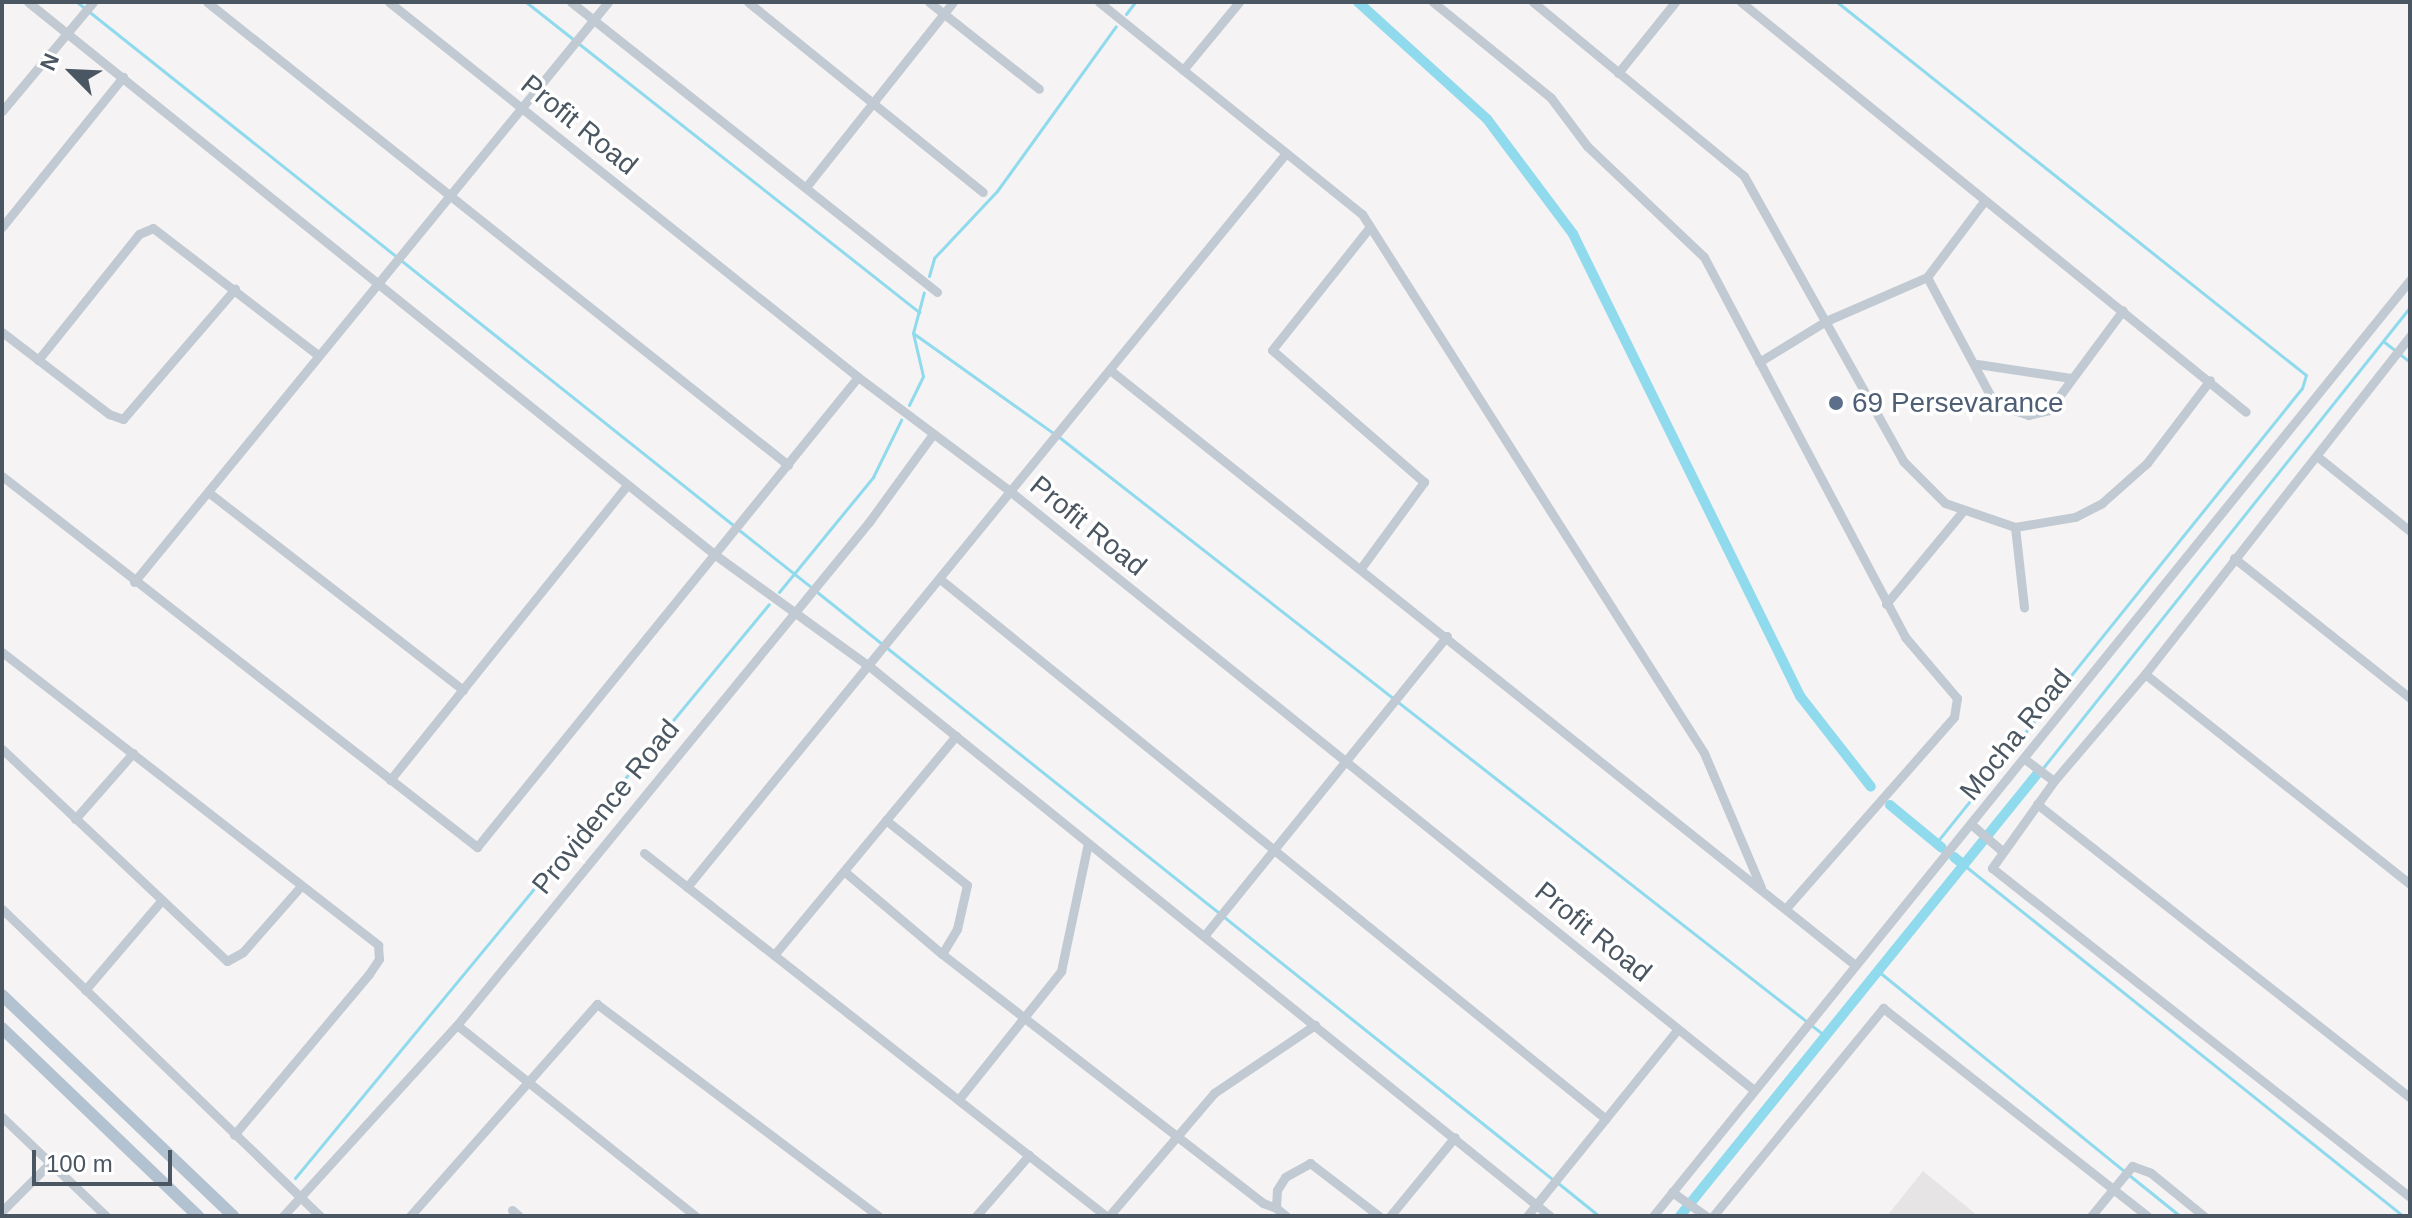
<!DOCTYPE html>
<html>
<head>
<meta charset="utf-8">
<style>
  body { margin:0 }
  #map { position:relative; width:2412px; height:1218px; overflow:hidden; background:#f5f3f3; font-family:Arial,sans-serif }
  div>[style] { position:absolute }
  .education>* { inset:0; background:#e6e4e5 }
  .stream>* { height:3px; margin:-1.5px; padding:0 1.5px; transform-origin:1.5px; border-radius:1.5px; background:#90daee }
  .canal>* { height:10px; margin:-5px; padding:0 5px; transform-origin:5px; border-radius:5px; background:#90daee }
  .minor>* { height:9px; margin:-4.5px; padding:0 4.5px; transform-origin:4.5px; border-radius:4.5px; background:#c1cad2 }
  .major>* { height:12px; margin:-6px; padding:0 6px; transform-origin:6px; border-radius:6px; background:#b3c2d1 }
  .dots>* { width:22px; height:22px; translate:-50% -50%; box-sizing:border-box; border:4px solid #fff; border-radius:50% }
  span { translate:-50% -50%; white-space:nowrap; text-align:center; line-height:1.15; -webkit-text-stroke:7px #fff; paint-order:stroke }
  .street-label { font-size:28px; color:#4a5661 }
  .service-label { font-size:28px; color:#4e5e75 }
  .left { translate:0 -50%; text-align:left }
  .frame { position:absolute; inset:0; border:4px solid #4a5661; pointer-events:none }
  .north { position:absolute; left:32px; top:32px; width:80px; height:80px; -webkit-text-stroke:6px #fff; paint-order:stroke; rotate:294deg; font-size:22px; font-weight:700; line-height:32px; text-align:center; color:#4a5661 }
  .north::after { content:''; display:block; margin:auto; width:28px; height:36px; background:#4a5661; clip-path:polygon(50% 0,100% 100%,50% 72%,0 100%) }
  .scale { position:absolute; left:32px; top:1150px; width:140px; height:36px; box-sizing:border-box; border:4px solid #4a5661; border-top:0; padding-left:10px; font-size:24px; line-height:28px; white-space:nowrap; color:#4a5661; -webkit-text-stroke:6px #fff; paint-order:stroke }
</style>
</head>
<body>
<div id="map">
  <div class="education">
    <div style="clip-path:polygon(1923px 1171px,1978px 1216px,1887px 1216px)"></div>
  </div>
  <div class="stream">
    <div style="left:77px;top:2px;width:839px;rotate:38.56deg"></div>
    <div style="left:526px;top:2px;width:501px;rotate:38.27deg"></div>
    <div style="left:1837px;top:2px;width:599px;rotate:38.5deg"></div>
    <div style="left:2306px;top:375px;width:14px;rotate:107deg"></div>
    <div style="left:2302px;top:388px;width:584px;rotate:128.81deg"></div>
    <div style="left:1126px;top:14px;width:15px;rotate:-53deg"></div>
    <div style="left:929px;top:276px;width:19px;rotate:-74deg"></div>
    <div style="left:934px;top:258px;width:92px;rotate:-46.8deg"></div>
    <div style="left:997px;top:191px;width:203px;rotate:-54.2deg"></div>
    <div style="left:913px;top:333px;width:172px;rotate:35.5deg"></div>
    <div style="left:2383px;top:341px;width:34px;rotate:38deg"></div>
    <div style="left:909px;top:405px;width:32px;rotate:-64deg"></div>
    <div style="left:923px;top:376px;width:44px;rotate:-103.1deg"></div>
    <div style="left:913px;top:333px;width:42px;rotate:-75deg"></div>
    <div style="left:1059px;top:437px;width:972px;rotate:38.02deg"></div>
    <div style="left:739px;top:530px;width:92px;rotate:38.4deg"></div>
    <div style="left:779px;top:592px;width:149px;rotate:-50.7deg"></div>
    <div style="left:873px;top:477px;width:64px;rotate:-63.8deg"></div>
    <div style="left:817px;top:592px;width:941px;rotate:38.61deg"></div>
    <div style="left:2042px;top:769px;width:591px;rotate:-51.46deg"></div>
    <div style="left:1964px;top:865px;width:562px;rotate:38.64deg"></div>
    <div style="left:1878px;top:971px;width:316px;rotate:39.1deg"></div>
    <div style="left:2129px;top:1175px;width:65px;rotate:38.8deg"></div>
    <div style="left:295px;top:1178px;width:744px;rotate:-50.45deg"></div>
    <div style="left:1558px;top:1183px;width:53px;rotate:38.8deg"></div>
  </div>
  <div class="canal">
    <div style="left:1358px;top:2px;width:174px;rotate:42.2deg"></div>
    <div style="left:1487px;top:119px;width:144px;rotate:53.2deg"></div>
    <div style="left:1573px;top:234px;width:515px;rotate:63.83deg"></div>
    <div style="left:1800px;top:696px;width:115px;rotate:52deg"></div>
    <div style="left:1890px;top:805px;width:67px;rotate:39.6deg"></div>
    <div style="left:1954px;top:857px;width:13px;rotate:39deg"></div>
    <div style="left:1680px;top:1216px;width:570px;rotate:-51.06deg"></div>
  </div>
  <div class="minor">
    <div style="left:28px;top:2px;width:881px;rotate:38.82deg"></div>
    <div style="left:714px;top:554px;width:191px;rotate:35.9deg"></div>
    <div style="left:869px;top:666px;width:875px;rotate:38.93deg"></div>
    <div style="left:207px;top:2px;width:743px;rotate:38.55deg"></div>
    <div style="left:389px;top:2px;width:600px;rotate:38.64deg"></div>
    <div style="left:858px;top:377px;width:191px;rotate:36.9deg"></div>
    <div style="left:1011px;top:492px;width:954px;rotate:38.83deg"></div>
    <div style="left:571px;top:2px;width:467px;rotate:38.4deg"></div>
    <div style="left:748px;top:2px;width:302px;rotate:39deg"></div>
    <div style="left:929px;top:2px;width:140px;rotate:38.3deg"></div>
    <div style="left:1099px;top:2px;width:338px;rotate:38.9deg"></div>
    <div style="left:1362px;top:214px;width:638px;rotate:57.6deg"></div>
    <div style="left:1704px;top:753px;width:146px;rotate:67deg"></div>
    <div style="left:1433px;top:2px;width:152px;rotate:39.1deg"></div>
    <div style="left:1551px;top:98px;width:60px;rotate:53.1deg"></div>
    <div style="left:1587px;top:146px;width:161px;rotate:43.5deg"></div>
    <div style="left:1704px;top:257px;width:430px;rotate:62.1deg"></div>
    <div style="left:1905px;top:637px;width:80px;rotate:49.6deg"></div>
    <div style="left:1957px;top:698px;width:19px;rotate:99deg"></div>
    <div style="left:1954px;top:717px;width:254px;rotate:131.3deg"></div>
    <div style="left:1533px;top:2px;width:273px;rotate:39.5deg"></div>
    <div style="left:1744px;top:176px;width:326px;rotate:60.8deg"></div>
    <div style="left:1903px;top:461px;width:59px;rotate:45deg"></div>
    <div style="left:1945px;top:503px;width:74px;rotate:18.9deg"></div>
    <div style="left:2015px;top:527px;width:61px;rotate:-9.5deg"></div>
    <div style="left:2075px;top:517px;width:30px;rotate:-27deg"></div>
    <div style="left:2102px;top:503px;width:60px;rotate:-41.6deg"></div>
    <div style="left:2147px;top:463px;width:104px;rotate:-52.8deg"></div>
    <div style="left:1741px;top:2px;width:650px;rotate:39.07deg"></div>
    <div style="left:1183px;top:70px;width:88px;rotate:-50.5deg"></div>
    <div style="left:1618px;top:73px;width:91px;rotate:-51.2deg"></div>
    <div style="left:2px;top:111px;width:142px;rotate:-50.1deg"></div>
    <div style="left:806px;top:187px;width:236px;rotate:-51.5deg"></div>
    <div style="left:2px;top:227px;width:193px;rotate:-51.1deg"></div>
    <div style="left:1927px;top:277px;width:134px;rotate:61.9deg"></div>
    <div style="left:1990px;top:395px;width:16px;rotate:43deg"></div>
    <div style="left:2002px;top:406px;width:28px;rotate:19deg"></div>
    <div style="left:2028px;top:415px;width:22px;rotate:-13deg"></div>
    <div style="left:2049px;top:410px;width:124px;rotate:-53.5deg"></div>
    <div style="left:2px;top:332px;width:135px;rotate:37.5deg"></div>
    <div style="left:109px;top:414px;width:15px;rotate:20deg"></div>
    <div style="left:123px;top:419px;width:172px;rotate:-49.3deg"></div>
    <div style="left:2410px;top:336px;width:429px;rotate:128.1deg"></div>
    <div style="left:2145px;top:674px;width:140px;rotate:130.4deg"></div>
    <div style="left:2054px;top:781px;width:107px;rotate:125.5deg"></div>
    <div style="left:1992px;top:868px;width:532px;rotate:38.21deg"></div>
    <div style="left:38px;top:360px;width:161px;rotate:-51.3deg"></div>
    <div style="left:139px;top:234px;width:15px;rotate:-23deg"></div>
    <div style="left:153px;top:228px;width:208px;rotate:37.6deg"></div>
    <div style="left:1759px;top:362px;width:79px;rotate:-31.5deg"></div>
    <div style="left:1826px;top:321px;width:110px;rotate:-23.5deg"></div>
    <div style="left:1927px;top:277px;width:96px;rotate:-53deg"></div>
    <div style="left:1977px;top:364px;width:95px;rotate:8.5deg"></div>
    <div style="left:1110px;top:370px;width:953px;rotate:38.61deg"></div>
    <div style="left:2318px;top:457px;width:118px;rotate:38.8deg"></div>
    <div style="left:2px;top:476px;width:603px;rotate:37.99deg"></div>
    <div style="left:477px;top:847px;width:605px;rotate:-50.97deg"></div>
    <div style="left:208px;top:492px;width:323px;rotate:37.8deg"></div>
    <div style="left:2015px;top:527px;width:81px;rotate:83.6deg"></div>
    <div style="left:2234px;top:558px;width:225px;rotate:38.5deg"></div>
    <div style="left:1361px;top:568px;width:107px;rotate:-53.8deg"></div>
    <div style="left:1424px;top:482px;width:201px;rotate:-139deg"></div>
    <div style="left:1272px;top:350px;width:157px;rotate:-51.5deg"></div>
    <div style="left:940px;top:579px;width:857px;rotate:39.04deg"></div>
    <div style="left:134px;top:582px;width:749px;rotate:-50.74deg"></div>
    <div style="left:1886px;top:604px;width:119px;rotate:-50.4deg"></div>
    <div style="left:2px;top:652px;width:477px;rotate:37.9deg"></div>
    <div style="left:378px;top:945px;width:14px;rotate:86deg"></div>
    <div style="left:379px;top:959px;width:18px;rotate:124deg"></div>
    <div style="left:369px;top:974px;width:210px;rotate:130deg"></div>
    <div style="left:2145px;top:674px;width:338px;rotate:38.4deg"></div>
    <div style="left:2px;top:749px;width:309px;rotate:43.3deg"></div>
    <div style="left:227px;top:961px;width:18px;rotate:-29deg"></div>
    <div style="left:243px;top:952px;width:88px;rotate:-48.7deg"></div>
    <div style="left:2026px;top:760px;width:35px;rotate:37deg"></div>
    <div style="left:390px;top:780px;width:378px;rotate:-51.2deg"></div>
    <div style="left:2037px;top:804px;width:475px;rotate:38.2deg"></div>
    <div style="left:75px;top:819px;width:88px;rotate:-48.7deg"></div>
    <div style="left:1971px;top:824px;width:40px;rotate:41deg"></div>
    <div style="left:644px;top:853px;width:588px;rotate:38.16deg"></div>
    <div style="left:845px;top:872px;width:127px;rotate:40.2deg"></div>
    <div style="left:942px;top:954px;width:29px;rotate:-59deg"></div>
    <div style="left:957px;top:929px;width:45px;rotate:-77.2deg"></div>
    <div style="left:967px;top:885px;width:104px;rotate:-141.3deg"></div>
    <div style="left:687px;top:887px;width:947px;rotate:-50.78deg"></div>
    <div style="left:2px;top:909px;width:442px;rotate:44deg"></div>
    <div style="left:1204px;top:936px;width:386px;rotate:-51deg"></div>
    <div style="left:942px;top:954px;width:406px;rotate:37.8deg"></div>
    <div style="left:1263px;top:1203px;width:14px;rotate:21deg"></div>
    <div style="left:774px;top:955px;width:285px;rotate:-50.3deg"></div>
    <div style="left:85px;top:990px;width:117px;rotate:-49.5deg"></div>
    <div style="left:457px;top:1025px;width:305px;rotate:38.7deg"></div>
    <div style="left:959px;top:1099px;width:164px;rotate:-51.4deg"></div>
    <div style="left:1061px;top:971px;width:131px;rotate:-78.1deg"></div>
    <div style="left:2px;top:1117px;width:144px;rotate:43.6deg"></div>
    <div style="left:1672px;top:1192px;width:42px;rotate:35.2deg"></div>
    <div style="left:512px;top:1210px;width:9px;rotate:41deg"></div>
    <div style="left:2px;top:1211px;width:68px;rotate:-45deg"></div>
    <div style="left:283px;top:1216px;width:258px;rotate:-47.7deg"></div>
    <div style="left:457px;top:1025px;width:650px;rotate:-50.68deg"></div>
    <div style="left:869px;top:522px;width:109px;rotate:-54deg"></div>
    <div style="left:410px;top:1216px;width:283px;rotate:-48.6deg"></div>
    <div style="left:597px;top:1004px;width:352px;rotate:37deg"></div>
    <div style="left:976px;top:1216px;width:81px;rotate:-49deg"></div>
    <div style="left:1109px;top:1216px;width:162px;rotate:-49.5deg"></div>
    <div style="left:1214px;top:1093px;width:122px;rotate:-34deg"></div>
    <div style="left:1286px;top:1216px;width:13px;rotate:-141deg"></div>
    <div style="left:1276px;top:1208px;width:18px;rotate:-87deg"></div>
    <div style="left:1277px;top:1190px;width:15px;rotate:-58deg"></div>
    <div style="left:1285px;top:1177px;width:29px;rotate:-29deg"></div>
    <div style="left:1310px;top:1163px;width:87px;rotate:37.5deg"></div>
    <div style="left:1390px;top:1216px;width:102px;rotate:-50.6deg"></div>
    <div style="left:1527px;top:1216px;width:240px;rotate:-51.1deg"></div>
    <div style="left:1653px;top:1216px;width:1204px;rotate:-51.04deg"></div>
    <div style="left:1713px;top:1216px;width:269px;rotate:-50.7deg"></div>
    <div style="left:1883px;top:1008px;width:336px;rotate:38.2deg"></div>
    <div style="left:2091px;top:1216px;width:65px;rotate:-50.6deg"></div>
    <div style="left:2132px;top:1166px;width:20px;rotate:20deg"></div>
    <div style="left:2151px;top:1173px;width:68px;rotate:39.1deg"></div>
  </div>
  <div class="major">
    <div style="left:2px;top:995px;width:320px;rotate:43.7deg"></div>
    <div style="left:2px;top:1028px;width:272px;rotate:43.8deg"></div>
  </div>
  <div class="dots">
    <div style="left:1836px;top:403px;background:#5c6f8a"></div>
  </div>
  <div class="street-label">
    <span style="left:579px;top:125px;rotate:39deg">Profit Road</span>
    <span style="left:1088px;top:526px;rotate:39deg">Profit Road</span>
    <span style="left:2016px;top:735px;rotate:-51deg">Mocha Road</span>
    <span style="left:606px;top:807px;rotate:-51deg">Providence Road</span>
    <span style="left:1593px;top:932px;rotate:39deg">Profit Road</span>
  </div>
  <div class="service-label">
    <span class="left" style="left:1852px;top:403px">69 Persevarance</span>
  </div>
  <div class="frame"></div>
  <div class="north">N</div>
  <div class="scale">100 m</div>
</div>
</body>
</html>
